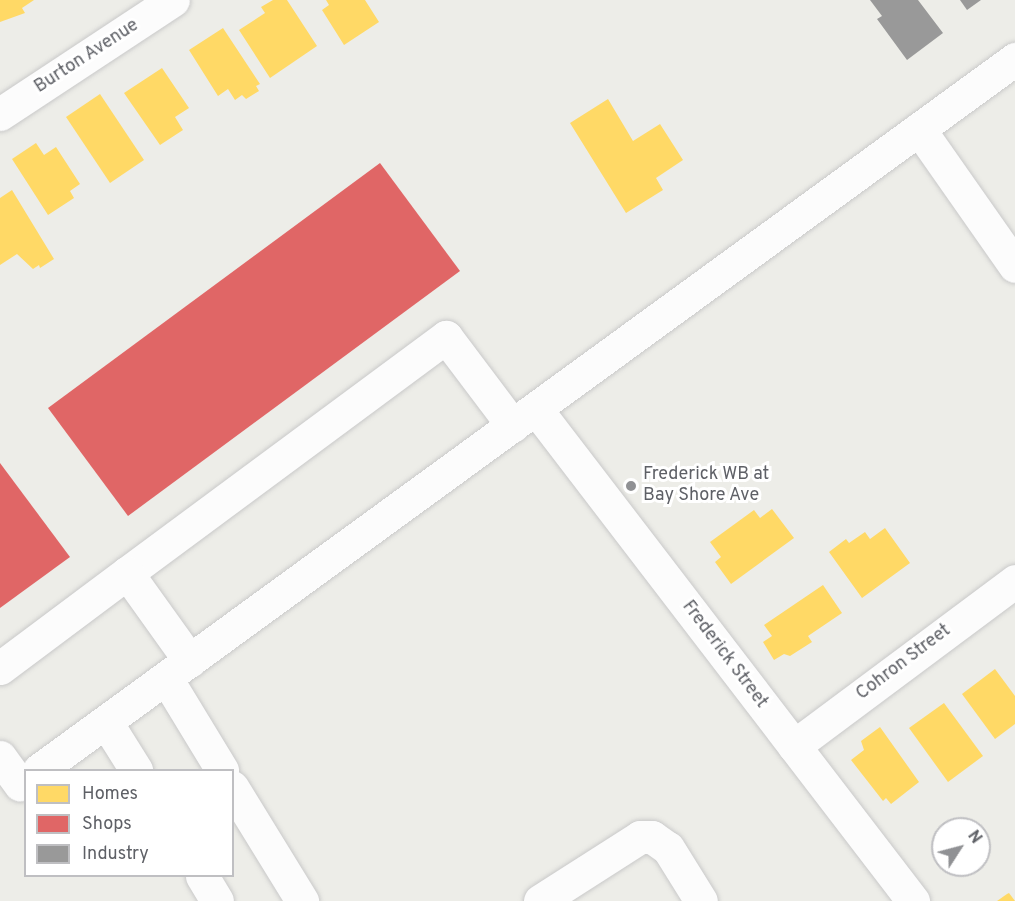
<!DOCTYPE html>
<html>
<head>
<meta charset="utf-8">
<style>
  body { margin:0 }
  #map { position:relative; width:1015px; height:901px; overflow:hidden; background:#edede8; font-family:Overpass,sans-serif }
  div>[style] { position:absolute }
  .homes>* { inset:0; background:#ffd966 }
  .shops>* { inset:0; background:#e06666 }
  .industry>* { inset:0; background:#999 }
  .roads { filter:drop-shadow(0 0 2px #c9c9c9) drop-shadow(0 0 2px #c9c9c9) }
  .minor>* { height:33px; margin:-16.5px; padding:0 16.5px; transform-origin:16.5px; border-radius:16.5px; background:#fcfcfc }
  .dots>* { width:16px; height:16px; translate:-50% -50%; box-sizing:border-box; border:3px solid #fff; border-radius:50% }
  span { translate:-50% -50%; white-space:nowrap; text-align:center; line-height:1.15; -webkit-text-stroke:6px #fff; paint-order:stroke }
  .street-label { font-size:18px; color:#5e6066 }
  .poi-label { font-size:18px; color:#5e6066 }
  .left { translate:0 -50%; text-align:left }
  .legend { position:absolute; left:24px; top:769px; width:210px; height:108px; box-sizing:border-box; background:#fff; border:2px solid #bfbfc2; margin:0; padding:8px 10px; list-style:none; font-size:18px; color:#5e6066 }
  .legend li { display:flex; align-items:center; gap:12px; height:30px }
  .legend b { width:30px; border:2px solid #bfbfc2 }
  .north { position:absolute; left:931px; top:817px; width:60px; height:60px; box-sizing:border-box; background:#fff; border:2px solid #bfbfc2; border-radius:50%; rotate:54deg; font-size:16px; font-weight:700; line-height:24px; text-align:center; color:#5e6066 }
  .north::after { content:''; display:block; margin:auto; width:21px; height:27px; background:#909194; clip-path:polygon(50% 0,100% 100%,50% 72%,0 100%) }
</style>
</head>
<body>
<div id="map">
  <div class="homes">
    <div style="clip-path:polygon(0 0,34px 0,22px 8px,25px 13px,0 22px)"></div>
    <div style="clip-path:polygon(273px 0,287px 0,317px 46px,270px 78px,239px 30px,265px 13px,261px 7px)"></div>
    <div style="clip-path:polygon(326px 0,365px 0,379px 22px,344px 45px,322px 10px,329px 5px)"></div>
    <div style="clip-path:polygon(223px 28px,260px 84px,256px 86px,259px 91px,246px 99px,242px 95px,235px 100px,228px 89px,218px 96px,189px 50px)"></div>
    <div style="clip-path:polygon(162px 68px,189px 108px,175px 117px,183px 130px,160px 145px,124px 93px)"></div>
    <div style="clip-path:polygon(100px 94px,144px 160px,110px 183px,66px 117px)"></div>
    <div style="clip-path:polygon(608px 99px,633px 141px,660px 124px,683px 160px,656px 178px,663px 190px,626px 213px,570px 123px)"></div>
    <div style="clip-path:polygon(36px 143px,44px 155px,56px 147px,80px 184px,70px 191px,74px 198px,48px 215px,12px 159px)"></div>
    <div style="clip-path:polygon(12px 190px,54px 259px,40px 268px,39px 265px,33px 269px,17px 254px,0 265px,0 198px)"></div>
    <div style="clip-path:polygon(772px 509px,794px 538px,731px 584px,715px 562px,721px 557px,710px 542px,754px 510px,760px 518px)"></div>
    <div style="clip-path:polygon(885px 528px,910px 563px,862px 598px,829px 552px,846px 539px,849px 543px,865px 532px,870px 539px)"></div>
    <div style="clip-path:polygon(823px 585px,842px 613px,808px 636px,812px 642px,790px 656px,784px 654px,774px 660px,763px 642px,772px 636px,764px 625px)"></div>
    <div style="clip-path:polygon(995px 669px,1015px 696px,1015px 724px,995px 739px,962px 694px)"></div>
    <div style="clip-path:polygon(944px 703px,983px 756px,948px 782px,909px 728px)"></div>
    <div style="clip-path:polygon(880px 727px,919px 782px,891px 804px,886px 798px,883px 801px,851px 760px,864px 750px,861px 741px)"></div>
    <div style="clip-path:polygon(1009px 893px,1015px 901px,997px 901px,1007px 894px)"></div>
  </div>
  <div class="shops">
    <div style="clip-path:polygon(380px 163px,460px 271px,128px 516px,48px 408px)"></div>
    <div style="clip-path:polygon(0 463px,70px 557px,0 608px)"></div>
  </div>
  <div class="industry">
    <div style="clip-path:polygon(870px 0,918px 0,943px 33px,907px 60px,877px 19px,882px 16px)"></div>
    <div style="clip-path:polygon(960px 0,981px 0,967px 10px)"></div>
  </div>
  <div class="roads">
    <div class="minor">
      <div style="left:0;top:114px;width:207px;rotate:-33.4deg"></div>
      <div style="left:919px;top:129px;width:167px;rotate:55deg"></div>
      <div style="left:536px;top:409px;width:620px;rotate:52.54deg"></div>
      <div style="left:127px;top:573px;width:397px;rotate:-36.5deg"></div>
      <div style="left:446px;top:337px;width:111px;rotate:53deg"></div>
      <div style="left:0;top:668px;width:159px;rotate:-36.8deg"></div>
      <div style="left:127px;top:573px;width:108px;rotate:54.4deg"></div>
      <div style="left:166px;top:678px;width:108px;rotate:58.7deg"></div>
      <div style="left:106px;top:722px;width:57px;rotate:58deg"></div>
      <div style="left:794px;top:746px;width:276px;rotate:-36.7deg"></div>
      <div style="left:0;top:757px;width:34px;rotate:54deg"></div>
      <div style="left:39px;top:770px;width:1208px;rotate:-36.07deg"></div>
      <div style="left:232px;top:787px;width:134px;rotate:58.4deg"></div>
      <div style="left:202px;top:876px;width:29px;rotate:59deg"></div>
      <div style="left:540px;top:901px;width:119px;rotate:-32.6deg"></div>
      <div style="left:640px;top:837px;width:12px"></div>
      <div style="left:652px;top:837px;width:19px;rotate:35deg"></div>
      <div style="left:668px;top:848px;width:62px;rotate:58.1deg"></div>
    </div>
  </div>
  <div class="dots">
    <div style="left:631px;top:486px;background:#909194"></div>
  </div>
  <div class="street-label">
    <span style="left:87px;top:57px;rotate:-33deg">Burton Avenue</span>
    <span style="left:724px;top:655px;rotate:53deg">Frederick Street</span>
    <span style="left:904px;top:663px;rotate:-37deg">Cohron Street</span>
  </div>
  <div class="poi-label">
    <span class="left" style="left:643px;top:486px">Frederick WB at<br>Bay Shore Ave</span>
  </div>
  <ul class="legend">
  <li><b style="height:16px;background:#ffd966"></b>Homes</li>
  <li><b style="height:16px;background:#e06666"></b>Shops</li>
  <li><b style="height:16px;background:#999"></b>Industry</li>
  </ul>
  <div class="north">N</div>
</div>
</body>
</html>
